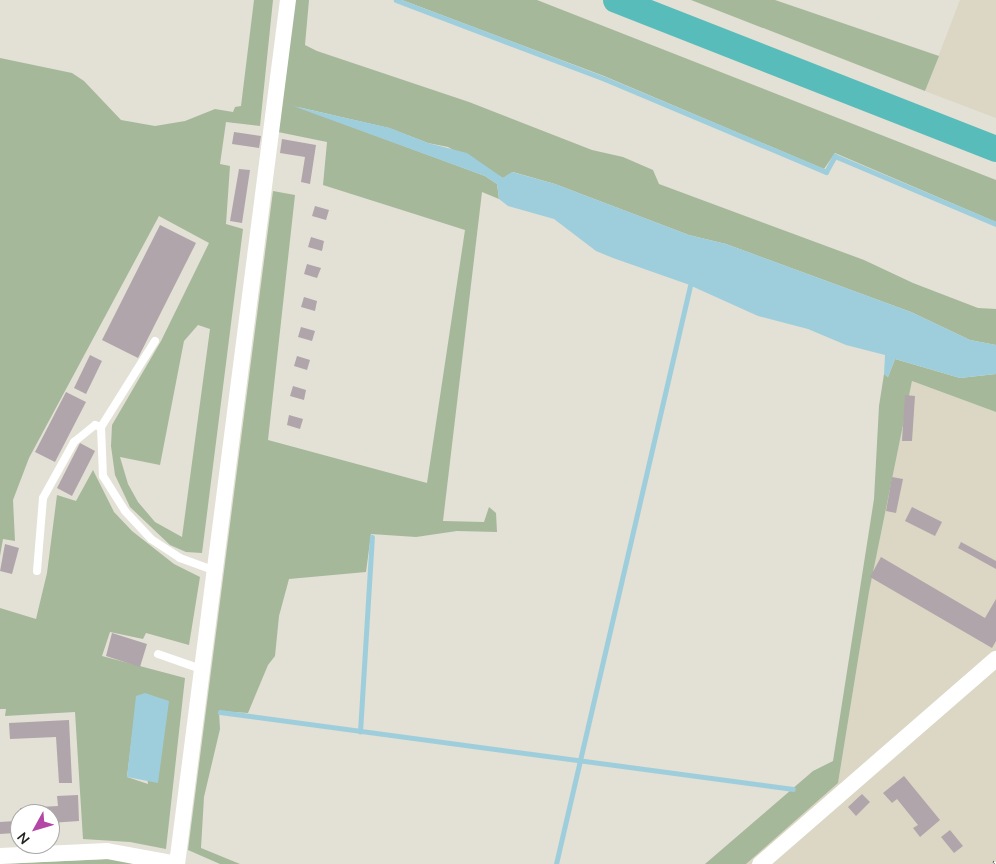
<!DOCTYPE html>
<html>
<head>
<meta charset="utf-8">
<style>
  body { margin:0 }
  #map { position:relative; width:996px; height:864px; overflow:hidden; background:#e3e0d5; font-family:"Nunito Sans",sans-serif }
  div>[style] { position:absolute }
  .built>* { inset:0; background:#dcd6c4 }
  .green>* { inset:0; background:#a5b89a }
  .water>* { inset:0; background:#9ecedc }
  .stream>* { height:4.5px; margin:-2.25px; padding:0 2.25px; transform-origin:2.25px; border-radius:2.25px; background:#9ecedc }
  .building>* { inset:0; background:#b0a5aa }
  .service>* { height:8px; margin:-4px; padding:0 4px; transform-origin:4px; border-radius:4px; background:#fff }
  .minor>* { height:16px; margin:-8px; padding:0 8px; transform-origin:8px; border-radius:8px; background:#fff }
  .trunk>* { height:26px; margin:-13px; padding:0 13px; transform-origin:13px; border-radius:13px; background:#58bcba }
  .rail>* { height:5.5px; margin-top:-2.75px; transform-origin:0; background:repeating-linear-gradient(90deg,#fff 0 11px,#5b5953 0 22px); box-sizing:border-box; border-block:1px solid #5b5953 }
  span { translate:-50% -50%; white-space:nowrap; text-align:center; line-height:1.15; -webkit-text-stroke:4px #fff; paint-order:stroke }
  .north { position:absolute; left:10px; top:804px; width:50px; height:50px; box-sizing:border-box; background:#fff; border:1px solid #a7a7a5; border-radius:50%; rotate:231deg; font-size:14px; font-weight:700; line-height:20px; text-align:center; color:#24221e }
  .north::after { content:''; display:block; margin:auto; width:18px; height:22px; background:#b446a5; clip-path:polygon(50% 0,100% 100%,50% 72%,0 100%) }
</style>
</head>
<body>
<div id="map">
  <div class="built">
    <div style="clip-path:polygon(960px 0,996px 0,996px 118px,925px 91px)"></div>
    <div style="clip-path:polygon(912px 381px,996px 412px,996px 864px,746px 864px,838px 783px,869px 592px)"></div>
  </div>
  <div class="green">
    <div style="clip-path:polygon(evenodd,254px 0,273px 0,260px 126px,226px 122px,220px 164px,230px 166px,226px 224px,243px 229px,202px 553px,186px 552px,170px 545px,130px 507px,115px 475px,111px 446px,112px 425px,161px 341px,209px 243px,159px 216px,29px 458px,13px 500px,15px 541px,3px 539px,0 556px,0 58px,72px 73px,84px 81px,121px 120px,155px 126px,185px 121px,215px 109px,233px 112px,235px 107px,241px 106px,254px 0,198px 325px,210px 329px,182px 537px,155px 522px,138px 502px,128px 484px,120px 457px,160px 465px,184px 341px,198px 325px)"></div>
    <div style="clip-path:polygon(295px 0,309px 0,305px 45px,317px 51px,469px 102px,592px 150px,623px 157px,653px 170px,659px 184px,864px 260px,913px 283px,978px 308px,996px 309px,996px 345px,970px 340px,911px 312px,726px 244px,689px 235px,555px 184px,513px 172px,503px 178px,448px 147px,428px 143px,389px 128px,298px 107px,485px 176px,497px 184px,499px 199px,482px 192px,443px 521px,484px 522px,489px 507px,496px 513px,497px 532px,457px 531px,416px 537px,371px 534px,366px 572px,289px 579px,279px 616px,275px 656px,268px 665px,248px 713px,219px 711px,220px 729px,204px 797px,201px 848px,240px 864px,220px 864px,188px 850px,273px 191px,295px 195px,268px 440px,427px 483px,465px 230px,323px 185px,327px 142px,278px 132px)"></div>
    <div style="clip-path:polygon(402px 0,537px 0,996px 180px,996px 222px,835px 153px,824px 169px,604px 76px)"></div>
    <div style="clip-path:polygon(691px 0,775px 0,939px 56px,925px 91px)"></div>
    <div style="clip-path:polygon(895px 359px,960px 378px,996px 374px,996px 412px,912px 381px,869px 592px,838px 783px,746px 864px,705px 864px,813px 771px,833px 761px,874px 499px,879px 406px,884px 374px,888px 377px)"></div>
    <div style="clip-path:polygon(evenodd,93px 470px,114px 512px,132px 531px,174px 564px,200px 577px,189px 645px,146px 633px,143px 639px,110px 632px,102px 656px,185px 678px,166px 849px,130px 842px,83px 839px,75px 712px,5px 716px,6px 709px,0 709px,0 608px,36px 619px,47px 573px,57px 495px,76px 501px,93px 470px,137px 696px,148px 784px,127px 777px,137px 696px)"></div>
    <div style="clip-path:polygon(110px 859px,144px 864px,0 864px)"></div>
  </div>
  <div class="water">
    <div style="clip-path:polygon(293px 106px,390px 128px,428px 143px,467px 153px,503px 178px,512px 172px,555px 184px,689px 235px,726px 244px,911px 312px,970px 340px,996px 345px,996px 374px,960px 378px,895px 359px,888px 377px,884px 374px,885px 355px,846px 345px,808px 329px,758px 316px,687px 284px,613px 258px,596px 251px,554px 219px,508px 206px,499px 199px,497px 184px,485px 176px)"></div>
    <div style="clip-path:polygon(145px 693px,169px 701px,158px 783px,127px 777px,136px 696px)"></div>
  </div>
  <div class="stream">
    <div style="left:396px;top:0;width:223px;rotate:20.7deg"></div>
    <div style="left:605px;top:79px;width:240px;rotate:22.8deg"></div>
    <div style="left:826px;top:172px;width:18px;rotate:-61deg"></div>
    <div style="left:835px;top:156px;width:175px;rotate:22.9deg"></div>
    <div style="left:220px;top:712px;width:578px;rotate:7.65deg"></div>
    <div style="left:360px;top:732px;width:195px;rotate:-86.5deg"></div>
    <div style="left:556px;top:864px;width:593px;rotate:-76.95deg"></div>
  </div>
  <div class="building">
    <div style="clip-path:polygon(234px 132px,261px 136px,259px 148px,232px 144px)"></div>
    <div style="clip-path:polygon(282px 139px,316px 145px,310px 184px,301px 182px,305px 157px,280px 153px)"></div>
    <div style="clip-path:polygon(239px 169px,250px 170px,242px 223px,230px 221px)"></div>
    <div style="clip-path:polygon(315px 206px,329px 210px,326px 220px,312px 216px)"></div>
    <div style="clip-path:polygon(160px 225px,196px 243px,138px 358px,102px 340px)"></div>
    <div style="clip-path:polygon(311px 237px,324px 241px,322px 251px,308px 247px)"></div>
    <div style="clip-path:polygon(307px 264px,321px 268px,317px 278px,304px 274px)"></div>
    <div style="clip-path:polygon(304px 297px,317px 301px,315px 311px,301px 307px)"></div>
    <div style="clip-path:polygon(301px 327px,315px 331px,312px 341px,298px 337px)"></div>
    <div style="clip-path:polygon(90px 355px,102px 361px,86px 394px,74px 388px)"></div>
    <div style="clip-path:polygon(297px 356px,310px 360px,307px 370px,294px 366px)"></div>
    <div style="clip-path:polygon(293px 386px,306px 390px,304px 400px,290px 396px)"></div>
    <div style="clip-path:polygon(66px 392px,86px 402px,55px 462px,35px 452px)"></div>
    <div style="clip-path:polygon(905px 395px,915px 396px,912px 441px,902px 441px)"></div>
    <div style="clip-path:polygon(289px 415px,303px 419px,300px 429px,287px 425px)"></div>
    <div style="clip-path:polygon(80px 443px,95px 451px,72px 496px,57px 488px)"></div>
    <div style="clip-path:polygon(892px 477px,903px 479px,896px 513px,886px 511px)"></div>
    <div style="clip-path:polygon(912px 507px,942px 522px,935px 536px,905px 521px)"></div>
    <div style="clip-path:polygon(961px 542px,996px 561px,996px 569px,958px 548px)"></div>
    <div style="clip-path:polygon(5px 544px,19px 548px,12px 574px,0 571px)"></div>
    <div style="clip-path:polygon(881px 557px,985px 618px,996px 599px,996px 641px,992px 648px,870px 577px)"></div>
    <div style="clip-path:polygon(112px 633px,147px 644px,140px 667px,106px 656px)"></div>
    <div style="clip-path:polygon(69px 720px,72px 783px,59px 783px,56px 737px,10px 739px,9px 723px)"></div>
    <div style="clip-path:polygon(904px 776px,940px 820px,920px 837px,913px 828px,918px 825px,897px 799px,892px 803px,883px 793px)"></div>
    <div style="clip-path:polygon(862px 794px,870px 802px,856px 816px,848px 807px)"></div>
    <div style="clip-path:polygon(78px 795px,79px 821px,50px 823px,50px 814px,20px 814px,20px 808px,58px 806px,57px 796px)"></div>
    <div style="clip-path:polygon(15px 821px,15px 833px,0 834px,0 822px)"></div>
    <div style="clip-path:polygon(950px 830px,963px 846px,954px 853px,941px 837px)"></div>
  </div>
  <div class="service">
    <div style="left:155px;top:341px;width:102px;rotate:122.1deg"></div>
    <div style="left:101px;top:427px;width:49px;rotate:87.7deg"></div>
    <div style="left:103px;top:476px;width:41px;rotate:57.8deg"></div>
    <div style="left:125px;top:511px;width:38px;rotate:47deg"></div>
    <div style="left:151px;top:539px;width:35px;rotate:33deg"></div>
    <div style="left:180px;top:558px;width:35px;rotate:20deg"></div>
    <div style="left:37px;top:571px;width:73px;rotate:-85.3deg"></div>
    <div style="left:43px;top:498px;width:64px;rotate:-61deg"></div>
    <div style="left:74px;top:442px;width:27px;rotate:-39deg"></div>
    <div style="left:95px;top:425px;width:6px;rotate:18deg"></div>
    <div style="left:158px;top:654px;width:46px;rotate:19.2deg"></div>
  </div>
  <div class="minor">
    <div style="left:0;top:856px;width:107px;rotate:-2.7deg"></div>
    <div style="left:107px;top:851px;width:71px;rotate:10.5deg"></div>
    <div style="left:177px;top:864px;width:871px;rotate:-82.68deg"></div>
    <div style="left:760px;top:864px;width:313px;rotate:-41deg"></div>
  </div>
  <div class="trunk">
    <div style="left:616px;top:0;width:408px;rotate:21.4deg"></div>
  </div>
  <div class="rail">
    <div style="left:995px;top:864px;width:2px;rotate:-63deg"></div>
  </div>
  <div class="north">N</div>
</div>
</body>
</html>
